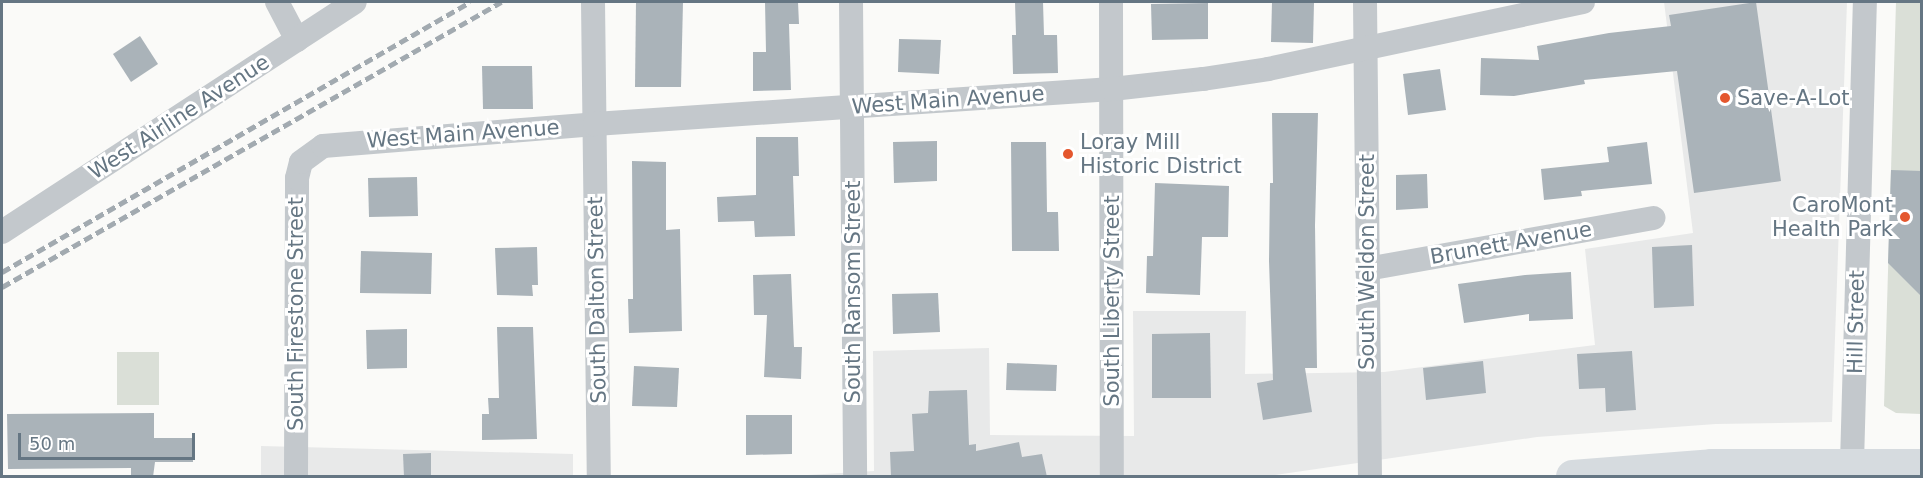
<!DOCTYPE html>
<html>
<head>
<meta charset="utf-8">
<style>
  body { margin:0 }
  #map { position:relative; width:1923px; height:478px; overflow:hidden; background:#fafaf8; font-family:"DejaVu Sans",sans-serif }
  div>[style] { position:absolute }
  .built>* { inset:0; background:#e8e9e9 }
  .green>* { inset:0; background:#dadfd7 }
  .building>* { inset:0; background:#aab3b9 }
  .minor>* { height:24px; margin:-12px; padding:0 12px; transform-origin:12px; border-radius:12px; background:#c3c8cc }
  .primary>* { height:33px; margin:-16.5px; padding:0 16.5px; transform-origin:16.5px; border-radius:16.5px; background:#d6dbdf }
  .rail>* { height:4.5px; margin-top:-2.25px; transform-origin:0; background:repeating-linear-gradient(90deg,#a2aab0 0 9px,transparent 0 13.5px) }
  .dots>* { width:16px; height:16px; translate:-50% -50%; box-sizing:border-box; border:3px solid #fff; border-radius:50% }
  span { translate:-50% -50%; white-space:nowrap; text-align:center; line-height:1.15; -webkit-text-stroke:6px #fff; paint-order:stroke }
  .poi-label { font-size:21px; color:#657683 }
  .left { translate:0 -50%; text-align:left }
  .right { translate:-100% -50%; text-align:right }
  .street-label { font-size:21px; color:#657683 }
  .frame { position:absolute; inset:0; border:3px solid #657683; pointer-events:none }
  .scale { position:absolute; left:18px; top:433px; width:177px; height:27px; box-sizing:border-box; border:3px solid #657683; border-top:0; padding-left:8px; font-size:18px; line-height:21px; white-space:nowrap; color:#657683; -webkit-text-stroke:4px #fff; paint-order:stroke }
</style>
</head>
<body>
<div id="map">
  <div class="built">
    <div style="clip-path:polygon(1664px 2px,1847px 2px,1832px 422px,1716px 424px,1537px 437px,1269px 476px,791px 476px,874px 471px,873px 351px,989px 348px,990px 435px,1134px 436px,1133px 311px,1246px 311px,1245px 374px,1384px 372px,1595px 345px,1585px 249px,1693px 233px)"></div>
    <div style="clip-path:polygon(261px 446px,573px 454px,573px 476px,261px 476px)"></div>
  </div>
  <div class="green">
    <div style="clip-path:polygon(1896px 2px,1921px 2px,1921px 414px,1896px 413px,1884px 406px)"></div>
    <div style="clip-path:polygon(117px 352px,159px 352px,159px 405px,117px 405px)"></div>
  </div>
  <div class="building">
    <div style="clip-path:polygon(636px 2px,683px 2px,681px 87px,635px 87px)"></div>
    <div style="clip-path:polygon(765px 2px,798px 2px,799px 24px,789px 24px,791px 90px,753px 91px,753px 52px,766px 52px)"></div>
    <div style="clip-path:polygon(1015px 2px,1043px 2px,1044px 35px,1057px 35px,1058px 73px,1013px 74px,1012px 35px,1016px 35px)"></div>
    <div style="clip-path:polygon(1272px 2px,1314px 3px,1313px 43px,1271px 42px)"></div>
    <div style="clip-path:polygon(1756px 2px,1781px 181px,1694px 193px,1677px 71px,1584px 80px,1585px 84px,1514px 96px,1480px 95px,1481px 58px,1539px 60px,1537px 46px,1609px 33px,1671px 26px,1669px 15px)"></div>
    <div style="clip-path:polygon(1208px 3px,1208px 39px,1152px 40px,1151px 4px)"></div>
    <div style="clip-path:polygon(140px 36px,158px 64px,131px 82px,113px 54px)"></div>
    <div style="clip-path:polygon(899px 39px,941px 40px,939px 74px,898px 72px)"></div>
    <div style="clip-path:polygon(482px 66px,532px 66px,533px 109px,483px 109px)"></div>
    <div style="clip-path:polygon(1440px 69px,1446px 110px,1408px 115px,1403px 74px)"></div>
    <div style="clip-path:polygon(1272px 113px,1318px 113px,1315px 225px,1317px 368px,1305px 368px,1312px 412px,1263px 420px,1257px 383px,1273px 380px,1269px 261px,1270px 183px,1273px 183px)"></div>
    <div style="clip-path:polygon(756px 137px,798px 137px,799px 176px,793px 176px,795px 236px,755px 237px,754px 221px,718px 222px,717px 197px,756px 195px)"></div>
    <div style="clip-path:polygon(937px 141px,937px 181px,894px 183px,893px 142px)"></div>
    <div style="clip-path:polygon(1011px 142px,1046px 142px,1047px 212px,1058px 212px,1059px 251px,1012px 251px)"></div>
    <div style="clip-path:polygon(1647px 142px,1652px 184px,1581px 191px,1582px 196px,1544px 200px,1541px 169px,1609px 162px,1607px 147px)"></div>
    <div style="clip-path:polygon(632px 161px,666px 162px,666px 230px,680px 229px,682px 331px,629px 333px,628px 299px,633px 299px)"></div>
    <div style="clip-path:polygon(1891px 170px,1922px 171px,1922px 297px,1888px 263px)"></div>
    <div style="clip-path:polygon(1427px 174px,1428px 208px,1396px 210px,1396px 175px)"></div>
    <div style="clip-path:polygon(417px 177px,418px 216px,369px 217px,368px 178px)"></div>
    <div style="clip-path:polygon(1155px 183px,1229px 186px,1228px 237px,1202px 237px,1200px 295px,1146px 293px,1147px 256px,1153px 256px)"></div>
    <div style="clip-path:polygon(1692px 245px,1694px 306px,1654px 308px,1652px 247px)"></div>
    <div style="clip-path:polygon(537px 247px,538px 285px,532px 285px,533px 296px,497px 295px,495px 248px)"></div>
    <div style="clip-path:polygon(361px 251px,432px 253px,431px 294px,360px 293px)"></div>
    <div style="clip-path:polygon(1571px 272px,1573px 319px,1529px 321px,1529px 314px,1464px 323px,1458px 284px,1525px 275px)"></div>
    <div style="clip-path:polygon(791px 274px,794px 347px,802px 347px,801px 379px,764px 377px,767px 315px,754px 315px,753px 275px)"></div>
    <div style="clip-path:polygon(938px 293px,940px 332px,893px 334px,892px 294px)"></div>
    <div style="clip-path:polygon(497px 327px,533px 327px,537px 439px,482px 440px,482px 414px,489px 414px,488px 398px,499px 398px)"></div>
    <div style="clip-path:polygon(407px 329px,407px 368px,367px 369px,366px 330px)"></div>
    <div style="clip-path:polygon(1210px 333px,1211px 398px,1152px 398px,1152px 334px)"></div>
    <div style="clip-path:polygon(1632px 351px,1636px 410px,1606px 412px,1605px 388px,1579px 389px,1577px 354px)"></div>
    <div style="clip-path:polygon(1483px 361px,1486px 393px,1426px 400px,1423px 368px)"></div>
    <div style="clip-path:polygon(1007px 363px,1057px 365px,1056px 391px,1006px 390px)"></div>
    <div style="clip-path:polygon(634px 366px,679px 368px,677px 407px,632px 406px)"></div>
    <div style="clip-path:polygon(967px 390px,969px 445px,976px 444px,976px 451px,1019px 442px,1022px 457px,1042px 454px,1047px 477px,891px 477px,890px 452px,914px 451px,912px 414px,928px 413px,929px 391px)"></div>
    <div style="clip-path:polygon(154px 413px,154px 438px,192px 438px,193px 462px,155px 462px,153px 477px,131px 477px,131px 468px,8px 469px,7px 414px)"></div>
    <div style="clip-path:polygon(746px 415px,792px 415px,792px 454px,746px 455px)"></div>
    <div style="clip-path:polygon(431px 453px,431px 477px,404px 477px,403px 454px)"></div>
  </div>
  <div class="minor">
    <div style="left:277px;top:2px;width:43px;rotate:62.2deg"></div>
    <div style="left:593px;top:2px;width:474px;rotate:89.3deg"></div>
    <div style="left:851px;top:2px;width:474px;rotate:89.5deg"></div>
    <div style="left:1111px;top:2px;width:474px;rotate:89.9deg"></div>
    <div style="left:1365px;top:2px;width:474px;rotate:89.4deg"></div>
    <div style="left:2px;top:232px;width:421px;rotate:-33.1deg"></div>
    <div style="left:1367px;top:269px;width:291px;rotate:-10.1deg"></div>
    <div style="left:1852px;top:463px;width:461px;rotate:-88.4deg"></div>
    <div style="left:296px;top:476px;width:298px;rotate:-89.8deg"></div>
    <div style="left:297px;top:178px;width:16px;rotate:-76deg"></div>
    <div style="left:301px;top:162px;width:27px;rotate:-36deg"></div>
    <div style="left:323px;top:146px;width:273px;rotate:-4.6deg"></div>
    <div style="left:595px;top:124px;width:518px;rotate:-3.87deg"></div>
    <div style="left:1112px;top:89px;width:92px;rotate:-6.3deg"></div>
    <div style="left:1203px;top:79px;width:66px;rotate:-8.7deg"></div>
    <div style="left:1268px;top:69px;width:322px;rotate:-12deg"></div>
  </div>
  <div class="primary">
    <div style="left:1572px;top:476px;width:139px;rotate:-4.5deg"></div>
    <div style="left:1711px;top:465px;width:211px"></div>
  </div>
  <div class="rail">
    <div style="left:2px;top:272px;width:540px;rotate:-29.98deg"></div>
    <div style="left:2px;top:287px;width:575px;rotate:-29.73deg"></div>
  </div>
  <div class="dots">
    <div style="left:1725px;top:98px;background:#e4572e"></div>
    <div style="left:1068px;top:154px;background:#e4572e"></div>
    <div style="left:1905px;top:217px;background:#e4572e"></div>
  </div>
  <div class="poi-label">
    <span class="left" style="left:1737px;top:98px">Save-A-Lot</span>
    <span class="left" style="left:1080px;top:154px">Loray Mill<br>Historic District</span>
    <span class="right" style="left:1893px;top:217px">CaroMont<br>Health Park</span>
  </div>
  <div class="street-label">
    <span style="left:948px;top:100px;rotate:-4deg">West Main Avenue</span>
    <span style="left:179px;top:117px;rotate:-33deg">West Airline Avenue</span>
    <span style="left:463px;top:134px;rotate:-4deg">West Main Avenue</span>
    <span style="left:1511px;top:243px;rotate:-10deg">Brunett Avenue</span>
    <span style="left:1367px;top:262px;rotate:-90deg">South Weldon Street</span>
    <span style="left:853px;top:292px;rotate:-90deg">South Ransom Street</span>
    <span style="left:597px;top:300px;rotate:-91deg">South Dalton Street</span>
    <span style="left:1112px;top:301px;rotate:-90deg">South Liberty Street</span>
    <span style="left:296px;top:314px;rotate:-90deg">South Firestone Street</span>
    <span style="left:1856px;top:322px;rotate:-89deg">Hill Street</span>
  </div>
  <div class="frame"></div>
  <div class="scale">50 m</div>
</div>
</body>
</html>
